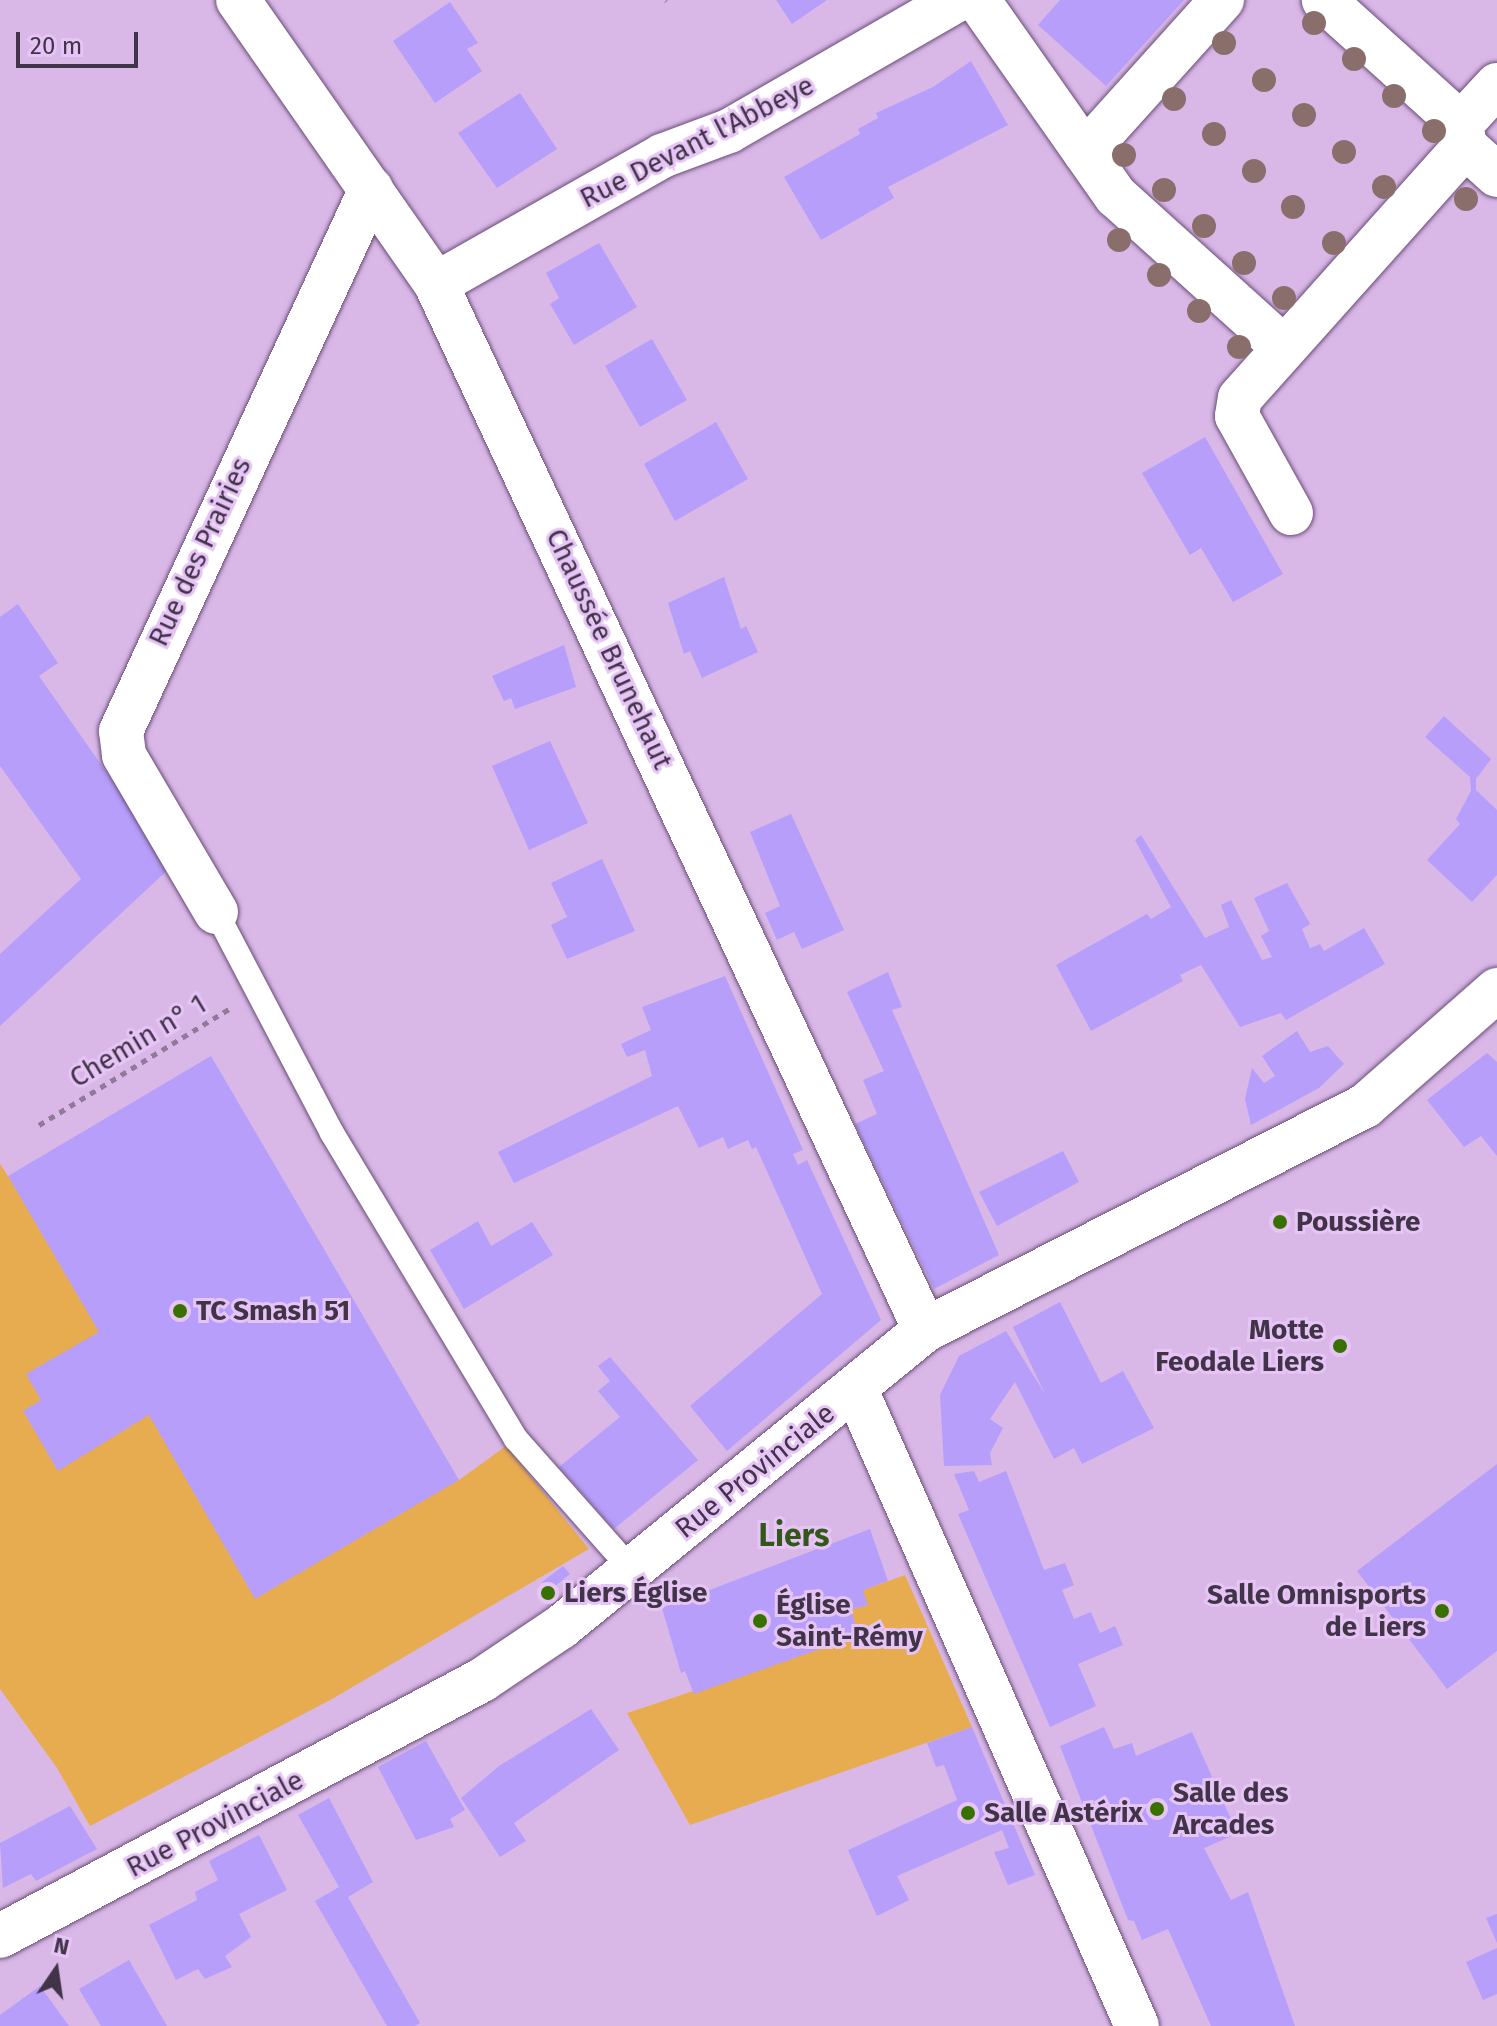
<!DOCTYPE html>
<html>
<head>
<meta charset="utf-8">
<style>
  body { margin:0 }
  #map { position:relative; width:1497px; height:2026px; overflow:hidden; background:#d9b8e8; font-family:"Fira Sans",sans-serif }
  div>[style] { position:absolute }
  .green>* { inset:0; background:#e8ac50 }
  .building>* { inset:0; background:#b69efa }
  .path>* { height:5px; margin-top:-2.5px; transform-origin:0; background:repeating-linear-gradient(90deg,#91799c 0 6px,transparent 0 12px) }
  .roads { filter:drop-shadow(0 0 2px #694c76) drop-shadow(0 0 2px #694c76) }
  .service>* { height:24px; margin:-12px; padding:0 12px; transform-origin:12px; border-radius:12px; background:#fff }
  .minor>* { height:44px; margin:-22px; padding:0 22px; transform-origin:22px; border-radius:22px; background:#fff }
  .tertiary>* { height:44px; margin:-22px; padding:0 22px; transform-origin:22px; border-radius:22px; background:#fff }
  .secondary>* { height:44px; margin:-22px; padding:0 22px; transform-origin:22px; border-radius:22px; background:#fff }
  .trees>* { width:24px; height:24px; margin:-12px; border-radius:50%; background:#8a6e6c }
  .dots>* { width:22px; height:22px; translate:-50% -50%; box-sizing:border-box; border:4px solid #e6c5f6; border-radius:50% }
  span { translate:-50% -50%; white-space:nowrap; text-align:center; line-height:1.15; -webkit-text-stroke:6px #e6c5f6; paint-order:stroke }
  .street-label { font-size:28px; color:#423448 }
  .poi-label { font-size:28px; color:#423448; font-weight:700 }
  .left { translate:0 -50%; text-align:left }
  .right { translate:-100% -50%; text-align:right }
  .quarter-label { font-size:32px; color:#325719; font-weight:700 }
  .north { position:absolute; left:16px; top:1930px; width:80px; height:80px; -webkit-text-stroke:6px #e6c5f6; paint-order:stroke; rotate:13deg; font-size:22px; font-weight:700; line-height:32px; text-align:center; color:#423448 }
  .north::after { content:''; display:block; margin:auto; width:28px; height:36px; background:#423448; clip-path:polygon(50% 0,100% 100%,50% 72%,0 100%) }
  .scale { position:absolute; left:16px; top:32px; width:122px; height:36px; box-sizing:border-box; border:4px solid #423448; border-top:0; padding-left:10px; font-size:24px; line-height:28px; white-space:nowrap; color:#423448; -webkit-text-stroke:6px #e6c5f6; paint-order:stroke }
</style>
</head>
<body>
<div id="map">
  <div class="green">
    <div style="clip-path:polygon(0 1164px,8px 1176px,459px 1480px,506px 1446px,589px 1549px,332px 1699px,90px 1826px,57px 1768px,0 1689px)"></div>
    <div style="clip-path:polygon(905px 1575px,972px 1727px,690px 1825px,627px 1713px,859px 1636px,851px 1610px,867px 1605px,863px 1590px)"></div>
  </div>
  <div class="building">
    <div style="clip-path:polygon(776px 0,827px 0,792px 24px)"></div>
    <div style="clip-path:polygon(1060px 0,1184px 0,1106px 86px,1038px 25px)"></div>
    <div style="clip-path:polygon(450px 2px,478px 43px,467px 49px,482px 71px,435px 103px,393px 41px)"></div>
    <div style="clip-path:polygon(971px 61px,1008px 125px,888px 187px,894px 198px,821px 240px,784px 177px,860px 134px,858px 129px,878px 118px,876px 113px,933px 87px)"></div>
    <div style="clip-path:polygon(520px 93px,557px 149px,497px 188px,458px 133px)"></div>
    <div style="clip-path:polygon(599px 243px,637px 307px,574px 345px,550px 304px,559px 298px,546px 273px)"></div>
    <div style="clip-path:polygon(652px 339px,687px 400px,640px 427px,605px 366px)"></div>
    <div style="clip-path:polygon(716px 422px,748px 479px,675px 521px,644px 464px)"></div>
    <div style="clip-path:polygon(1205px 437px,1283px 574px,1233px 602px,1201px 548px,1190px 555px,1142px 473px)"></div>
    <div style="clip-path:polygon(724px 577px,741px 629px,746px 626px,758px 652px,702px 678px,690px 651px,684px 654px,668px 603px)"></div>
    <div style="clip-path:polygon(18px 604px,58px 663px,39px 676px,172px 866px,0 1026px,0 954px,81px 879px,0 766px,0 617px)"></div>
    <div style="clip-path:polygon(564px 645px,576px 687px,515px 709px,511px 698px,504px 701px,492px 676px)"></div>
    <div style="clip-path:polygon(1444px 716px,1491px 759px,1476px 779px,1476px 790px,1497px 810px,1497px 875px,1472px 902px,1427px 860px,1460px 824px,1456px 819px,1471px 791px,1470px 777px,1425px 737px)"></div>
    <div style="clip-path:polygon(550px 741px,588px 823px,529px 850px,492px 766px)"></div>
    <div style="clip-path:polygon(791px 814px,844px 930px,802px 949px,794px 932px,777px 940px,765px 913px,780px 906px,750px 832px)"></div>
    <div style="clip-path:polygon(1141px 835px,1205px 938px,1229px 927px,1221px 905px,1231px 900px,1262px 960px,1272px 957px,1261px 936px,1269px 931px,1254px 898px,1287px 883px,1310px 924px,1302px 929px,1310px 948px,1320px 944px,1324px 951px,1364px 928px,1385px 964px,1286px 1020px,1281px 1013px,1240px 1027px,1201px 965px,1180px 975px,1183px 981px,1091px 1031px,1056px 965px,1147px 914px,1151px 919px,1171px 907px,1135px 840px)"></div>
    <div style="clip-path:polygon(602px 859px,635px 931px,567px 959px,551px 925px,567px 917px,551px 883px)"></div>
    <div style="clip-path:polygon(888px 972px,902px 1007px,892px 1010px,999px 1255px,934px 1289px,855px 1124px,877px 1114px,863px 1080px,884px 1071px,847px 992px)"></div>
    <div style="clip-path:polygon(725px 976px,803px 1150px,793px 1154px,798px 1165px,807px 1160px,881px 1320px,727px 1451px,690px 1406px,822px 1294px,756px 1147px,752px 1149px,748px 1140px,728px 1149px,723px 1137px,699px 1148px,678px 1106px,514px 1183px,498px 1152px,652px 1076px,645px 1050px,627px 1057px,621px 1044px,651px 1030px,642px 1007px)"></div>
    <div style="clip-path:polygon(1297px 1031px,1310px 1052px,1328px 1046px,1344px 1064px,1319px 1088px,1251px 1125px,1245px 1099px,1252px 1068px,1264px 1083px,1275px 1076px,1262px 1056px)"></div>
    <div style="clip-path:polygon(1487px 1053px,1497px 1062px,1497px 1156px,1481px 1136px,1464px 1147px,1427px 1100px)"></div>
    <div style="clip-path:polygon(211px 1056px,459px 1480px,255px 1599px,149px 1415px,58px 1471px,23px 1411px,41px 1400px,26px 1374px,99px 1332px,8px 1176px)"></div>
    <div style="clip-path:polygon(1063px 1151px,1079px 1182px,997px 1226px,979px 1192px)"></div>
    <div style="clip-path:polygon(478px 1221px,491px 1246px,532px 1222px,553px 1255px,464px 1309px,430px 1250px)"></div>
    <div style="clip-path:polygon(1060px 1302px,1101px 1383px,1123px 1371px,1154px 1428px,1082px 1464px,1074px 1448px,1054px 1459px,1015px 1382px,990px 1419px,1003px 1428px,990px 1453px,992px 1465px,944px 1466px,940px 1395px,959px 1356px,1006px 1331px,1045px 1394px,1013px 1327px)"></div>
    <div style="clip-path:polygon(610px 1357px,698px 1460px,614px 1529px,559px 1467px,620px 1417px,598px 1391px,610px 1381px,598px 1366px)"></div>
    <div style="clip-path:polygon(1497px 1464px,1497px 1651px,1447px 1689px,1357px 1571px)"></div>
    <div style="clip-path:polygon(974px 1471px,979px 1482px,1006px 1471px,1044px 1570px,1065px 1563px,1074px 1585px,1062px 1590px,1074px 1619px,1091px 1612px,1100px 1633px,1115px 1626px,1123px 1645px,1078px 1664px,1096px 1706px,1050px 1727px,958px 1514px,969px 1510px,954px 1474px)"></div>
    <div style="clip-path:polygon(870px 1529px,888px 1581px,863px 1590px,868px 1605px,851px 1610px,859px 1635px,694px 1694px,685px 1671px,681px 1673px,662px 1608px)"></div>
    <div style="clip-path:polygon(563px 1566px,570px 1574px,549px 1591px,542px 1582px)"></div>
    <div style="clip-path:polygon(591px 1709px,619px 1750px,514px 1823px,526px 1841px,500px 1857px,461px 1798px,499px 1766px)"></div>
    <div style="clip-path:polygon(972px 1727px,1035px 1875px,1008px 1885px,994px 1852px,1009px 1848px,1002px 1830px,897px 1876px,909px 1900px,877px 1916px,848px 1850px,957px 1800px,944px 1765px,936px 1767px,927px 1743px)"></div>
    <div style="clip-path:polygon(1104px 1727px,1114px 1749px,1132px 1743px,1136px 1756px,1192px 1732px,1230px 1817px,1246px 1830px,1204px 1848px,1231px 1900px,1248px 1892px,1295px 2026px,1211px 2026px,1168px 1929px,1142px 1940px,1134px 1921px,1128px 1920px,1060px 1746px)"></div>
    <div style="clip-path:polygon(426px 1741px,465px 1810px,450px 1819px,454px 1827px,416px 1840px,378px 1767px)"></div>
    <div style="clip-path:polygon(329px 1798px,373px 1882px,348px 1897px,420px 2023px,415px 2026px,387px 2026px,315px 1901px,339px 1887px,298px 1815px)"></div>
    <div style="clip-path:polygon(70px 1806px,97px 1849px,36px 1881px,31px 1874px,3px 1888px,0 1843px)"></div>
    <div style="clip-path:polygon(259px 1835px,287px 1890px,239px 1914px,251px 1937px,225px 1956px,232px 1967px,205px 1979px,198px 1969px,176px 1980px,149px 1925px,197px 1900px,195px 1892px,218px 1880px,209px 1861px)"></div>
    <div style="clip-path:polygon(1497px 1914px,1497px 1943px,1486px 1918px)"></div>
    <div style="clip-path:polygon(1497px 1948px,1497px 1994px,1483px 2000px,1466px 1962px)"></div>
    <div style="clip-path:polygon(129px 1960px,167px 2026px,101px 2026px,79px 1989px)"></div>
    <div style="clip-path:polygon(40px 1986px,69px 2026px,0 2026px,0 2015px)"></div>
  </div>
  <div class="path">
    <div style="left:666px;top:0;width:1px;rotate:45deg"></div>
    <div style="left:39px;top:1125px;width:226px;rotate:-31.4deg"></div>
  </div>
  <div class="roads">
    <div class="service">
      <div style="left:216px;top:912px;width:250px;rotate:62.3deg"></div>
      <div style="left:332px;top:1133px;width:357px;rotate:59deg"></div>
      <div style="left:516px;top:1439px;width:175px;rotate:48.5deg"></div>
    </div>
    <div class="minor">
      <div style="left:978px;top:0;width:240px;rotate:54.9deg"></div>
      <div style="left:1116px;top:196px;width:225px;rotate:42.1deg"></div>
      <div style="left:1461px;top:124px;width:53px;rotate:-47.3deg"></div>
      <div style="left:1465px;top:146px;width:43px;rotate:42.2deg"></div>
      <div style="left:1085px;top:152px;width:205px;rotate:-48deg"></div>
      <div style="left:436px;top:284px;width:260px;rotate:-29.5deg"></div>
      <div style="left:662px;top:156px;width:72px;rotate:-20.5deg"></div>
      <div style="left:729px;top:131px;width:263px;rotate:-29.9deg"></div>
      <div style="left:1291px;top:513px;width:111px;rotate:-119.1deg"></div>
      <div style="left:1237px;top:416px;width:18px;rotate:-81deg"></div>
      <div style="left:1240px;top:398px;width:338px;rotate:-48.2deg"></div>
      <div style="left:1465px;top:146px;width:22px;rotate:-100deg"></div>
      <div style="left:1461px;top:124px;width:185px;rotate:-137.9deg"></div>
      <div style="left:216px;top:912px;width:182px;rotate:-120.4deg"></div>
      <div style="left:124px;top:755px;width:24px;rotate:-97deg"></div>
      <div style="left:121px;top:731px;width:597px;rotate:-65.24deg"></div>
    </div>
    <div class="tertiary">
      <div style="left:238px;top:0;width:346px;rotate:55.1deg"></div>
      <div style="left:436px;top:284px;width:1155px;rotate:64.94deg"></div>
      <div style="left:856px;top:1390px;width:695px;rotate:66.16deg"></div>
    </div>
    <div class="secondary">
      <div style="left:0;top:1936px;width:546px;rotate:-27.97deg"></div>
      <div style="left:482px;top:1680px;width:95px;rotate:-33.9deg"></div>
      <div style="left:561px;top:1627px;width:470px;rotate:-39.2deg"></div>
      <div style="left:925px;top:1330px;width:494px;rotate:-27deg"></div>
      <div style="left:1365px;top:1106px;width:176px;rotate:-41.3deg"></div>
    </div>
  </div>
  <div class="trees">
    <div style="left:1314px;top:23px"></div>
    <div style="left:1224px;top:43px"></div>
    <div style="left:1354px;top:59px"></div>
    <div style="left:1264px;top:80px"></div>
    <div style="left:1394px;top:96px"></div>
    <div style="left:1174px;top:99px"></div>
    <div style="left:1304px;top:115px"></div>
    <div style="left:1434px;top:131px"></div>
    <div style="left:1214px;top:134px"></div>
    <div style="left:1344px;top:152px"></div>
    <div style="left:1124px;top:155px"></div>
    <div style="left:1254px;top:171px"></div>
    <div style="left:1384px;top:187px"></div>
    <div style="left:1164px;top:190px"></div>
    <div style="left:1466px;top:199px"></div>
    <div style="left:1293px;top:207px"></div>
    <div style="left:1204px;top:226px"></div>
    <div style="left:1119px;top:240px"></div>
    <div style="left:1334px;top:243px"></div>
    <div style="left:1244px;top:263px"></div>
    <div style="left:1159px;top:275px"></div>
    <div style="left:1284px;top:298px"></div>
    <div style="left:1199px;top:311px"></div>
    <div style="left:1239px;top:347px"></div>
  </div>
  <div class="dots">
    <div style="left:1280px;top:1222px;background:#387100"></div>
    <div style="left:180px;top:1311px;background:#387100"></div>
    <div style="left:1340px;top:1346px;background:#387100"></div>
    <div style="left:548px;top:1593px;background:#387100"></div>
    <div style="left:1442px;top:1611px;background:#387100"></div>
    <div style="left:760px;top:1621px;background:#387100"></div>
    <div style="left:1157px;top:1809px;background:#387100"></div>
    <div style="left:968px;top:1813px;background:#387100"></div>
  </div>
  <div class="street-label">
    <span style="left:697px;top:142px;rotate:-27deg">Rue Devant l'Abbeye</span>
    <span style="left:200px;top:552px;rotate:-65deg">Rue des Prairies</span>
    <span style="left:609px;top:649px;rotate:65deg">Chaussée Brunehaut</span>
    <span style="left:138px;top:1041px;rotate:-31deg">Chemin n° 1</span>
    <span style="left:755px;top:1471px;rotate:-39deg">Rue Provinciale</span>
    <span style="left:215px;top:1824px;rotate:-28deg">Rue Provinciale</span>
  </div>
  <div class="poi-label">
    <span class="left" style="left:1296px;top:1222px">Poussière</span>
    <span class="left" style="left:196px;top:1311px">TC Smash 51</span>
    <span class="right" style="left:1324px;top:1346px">Motte<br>Feodale Liers</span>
    <span class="left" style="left:564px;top:1593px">Liers Église</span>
    <span class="right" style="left:1426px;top:1611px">Salle Omnisports<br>de Liers</span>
    <span class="left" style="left:776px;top:1621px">Église<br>Saint-Rémy</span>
    <span class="left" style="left:1173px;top:1809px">Salle des<br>Arcades</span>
    <span class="left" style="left:984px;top:1813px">Salle Astérix</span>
  </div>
  <div class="quarter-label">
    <span style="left:794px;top:1535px">Liers</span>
  </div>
  <div class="north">N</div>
  <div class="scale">20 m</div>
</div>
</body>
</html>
